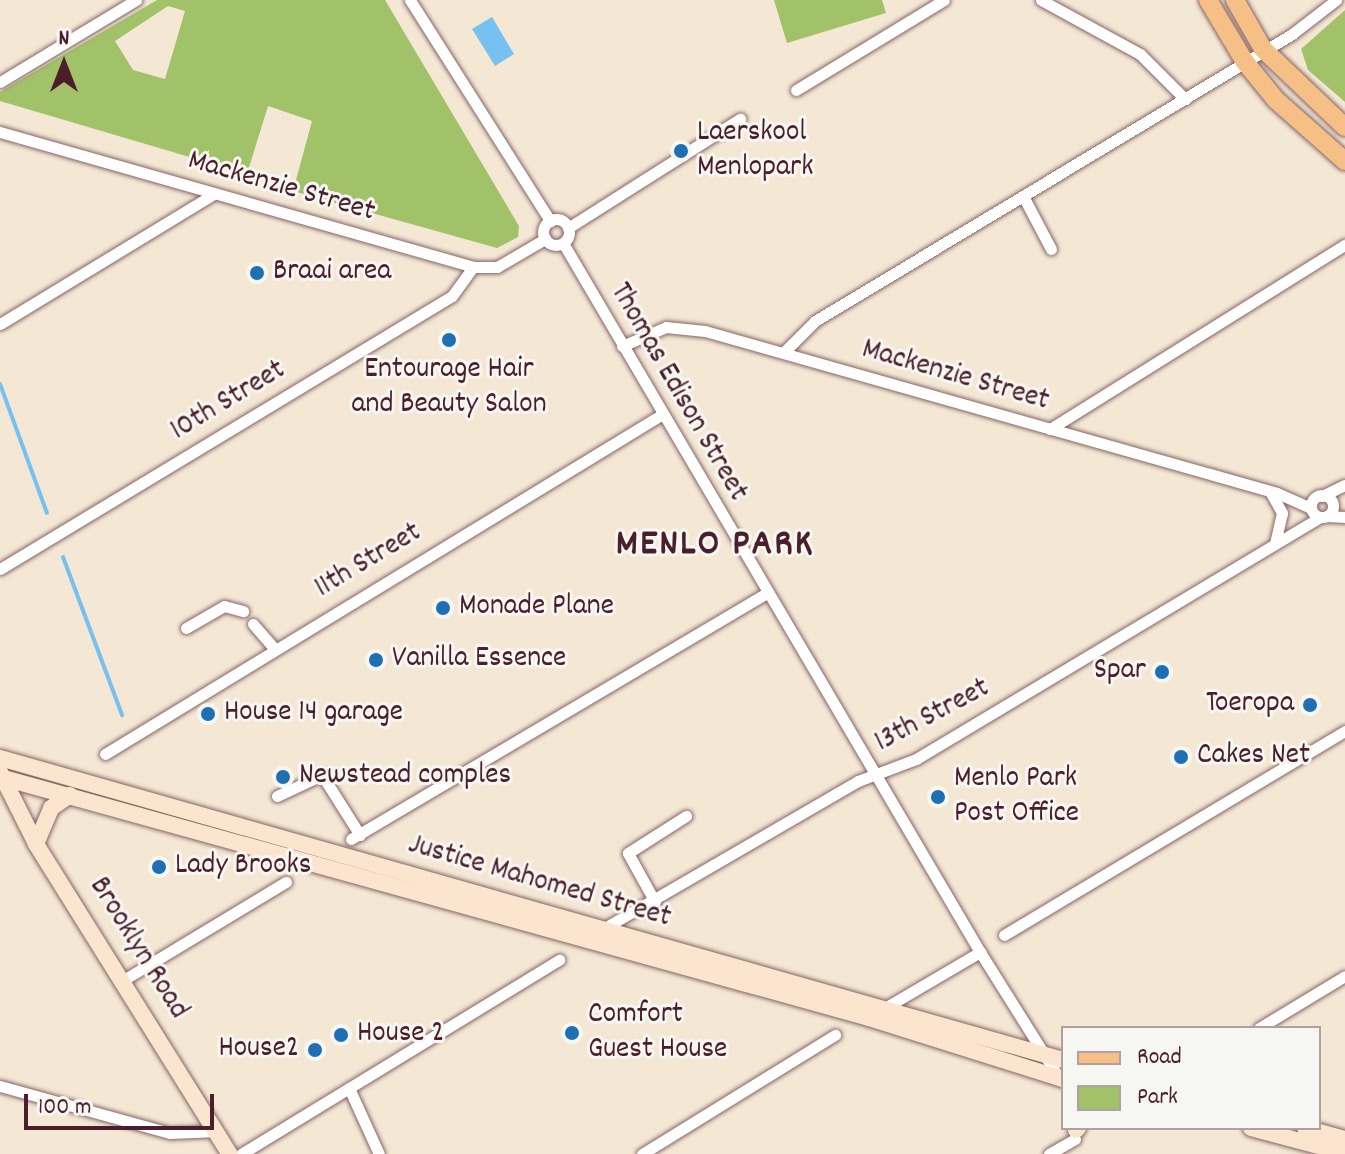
<!DOCTYPE html>
<html>
<head>
<meta charset="utf-8">
<style>
  body { margin:0 }
  #map { position:relative; width:1345px; height:1154px; overflow:hidden; background:#f4e8d5; font-family:Dekko,sans-serif }
  div>[style] { position:absolute }
  .green>* { inset:0; background:#a2c26a }
  .water>* { inset:0; background:#76c1ef }
  .stream>* { height:4px; margin:-2px; padding:0 2px; transform-origin:2px; border-radius:2px; background:#76c1ef }
  .roads { filter:drop-shadow(0 0 2px #866566) drop-shadow(0 0 2px #866566) }
  .minor>* { height:11px; margin:-5.5px; padding:0 5.5px; transform-origin:5.5px; border-radius:5.5px; background:#fff }
  .minor>.ring { margin:-5.5px; padding:0; box-sizing:content-box; background:none; border:11px solid #fff; border-radius:50% }
  .secondary>* { height:16px; margin:-8px; padding:0 8px; transform-origin:8px; border-radius:8px; background:#fbe5cf }
  .primary>* { height:18px; margin:-9px; padding:0 9px; transform-origin:9px; border-radius:9px; background:#f5bf86 }
  .dots>* { width:22px; height:22px; translate:-50% -50%; box-sizing:border-box; border:4px solid #f6f6f2; border-radius:50% }
  span { translate:-50% -50%; white-space:nowrap; text-align:center; line-height:1.15; -webkit-text-stroke:6px #f6f6f2; paint-order:stroke }
  .poi-label { font-size:30px; color:#4a1f2b }
  .left { translate:0 -50%; text-align:left }
  .right { translate:-100% -50%; text-align:right }
  .street-label { font-size:30px; color:#4a1f2b }
  .district-label { font-size:38px; color:#4a1f2b; font-weight:700; letter-spacing:2px }
  .legend { position:absolute; left:1061px; top:1026px; width:260px; height:104px; box-sizing:border-box; background:#f6f6f2; border:2px solid #b1a0a2; margin:0; padding:10px 14px; list-style:none; font-size:24px; color:#4a1f2b }
  .legend li { display:flex; align-items:center; gap:16px; height:40px }
  .legend b { width:40px; border:2px solid #b1a0a2 }
  .north { position:absolute; left:24px; top:24px; width:80px; height:80px; -webkit-text-stroke:6px #f6f6f2; paint-order:stroke; rotate:0deg; font-size:22px; font-weight:700; line-height:32px; text-align:center; color:#4a1f2b }
  .north::after { content:''; display:block; margin:auto; width:28px; height:36px; background:#4a1f2b; clip-path:polygon(50% 0,100% 100%,50% 72%,0 100%) }
  .scale { position:absolute; left:24px; top:1094px; width:190px; height:36px; box-sizing:border-box; border:4px solid #4a1f2b; border-top:0; padding-left:10px; font-size:24px; line-height:28px; white-space:nowrap; color:#4a1f2b; -webkit-text-stroke:6px #f6f6f2; paint-order:stroke }
</style>
</head>
<body>
<div id="map">
  <div class="green">
    <div style="clip-path:polygon(evenodd,157px 0,385px 0,519px 226px,518px 237px,497px 248px,293px 191px,312px 121px,268px 106px,247px 174px,0 101px,0 92px,157px 0,168px 6px,185px 11px,165px 79px,133px 70px,115px 41px,168px 6px)"></div>
    <div style="clip-path:polygon(774px 0,882px 0,886px 13px,787px 43px)"></div>
    <div style="clip-path:polygon(1345px 10px,1345px 102px,1308px 70px,1301px 49px)"></div>
  </div>
  <div class="water">
    <div style="clip-path:polygon(492px 17px,514px 54px,495px 66px,472px 29px)"></div>
  </div>
  <div class="stream">
    <div style="left:0;top:384px;width:137px;rotate:70deg"></div>
    <div style="left:63px;top:557px;width:169px;rotate:69.5deg"></div>
  </div>
  <div class="roads">
    <div class="minor">
      <div style="left:410px;top:0;width:262px;rotate:57.6deg"></div>
      <div style="left:1041px;top:0;width:113px;rotate:28.6deg"></div>
      <div style="left:1140px;top:54px;width:64px;rotate:45deg"></div>
      <div style="left:0;top:82px;width:159px;rotate:-31.1deg"></div>
      <div style="left:796px;top:90px;width:173px;rotate:-31.3deg"></div>
      <div style="left:0;top:132px;width:492px;rotate:15.9deg"></div>
      <div style="left:473px;top:267px;width:24px"></div>
      <div style="left:497px;top:267px;width:56px;rotate:-30.3deg"></div>
      <div style="left:1023px;top:196px;width:60px;rotate:62.2deg"></div>
      <div class="ring" style="left:543px;top:219px;width:15px;height:15px"></div>
      <div style="left:568px;top:228px;width:204px;rotate:-32.4deg"></div>
      <div style="left:563px;top:243px;width:823px;rotate:59.54deg"></div>
      <div style="left:980px;top:952px;width:152px;rotate:57.9deg"></div>
      <div style="left:0;top:324px;width:248px;rotate:-31.3deg"></div>
      <div style="left:622px;top:346px;width:48px;rotate:-23.4deg"></div>
      <div style="left:666px;top:327px;width:39px;rotate:6deg"></div>
      <div style="left:705px;top:331px;width:594px;rotate:15.81deg"></div>
      <div style="left:1277px;top:493px;width:37px;rotate:24deg"></div>
      <div style="left:785px;top:351px;width:42px;rotate:-45deg"></div>
      <div style="left:815px;top:321px;width:557px;rotate:-31.03deg"></div>
      <div style="left:1292px;top:34px;width:56px;rotate:-37.7deg"></div>
      <div style="left:1050px;top:429px;width:348px;rotate:-32deg"></div>
      <div style="left:1271px;top:493px;width:23px;rotate:61deg"></div>
      <div style="left:1282px;top:513px;width:31px;rotate:103deg"></div>
      <div class="ring" style="left:1311px;top:495px;width:11px;height:11px"></div>
      <div style="left:1322px;top:496px;width:25px;rotate:-26deg"></div>
      <div style="left:1327px;top:516px;width:18px;rotate:3deg"></div>
      <div style="left:0;top:569px;width:528px;rotate:-31.13deg"></div>
      <div style="left:452px;top:296px;width:36px;rotate:-54deg"></div>
      <div style="left:253px;top:624px;width:32px;rotate:49deg"></div>
      <div style="left:186px;top:628px;width:44px;rotate:-30.1deg"></div>
      <div style="left:224px;top:606px;width:20px;rotate:15deg"></div>
      <div style="left:105px;top:754px;width:651px;rotate:-31.37deg"></div>
      <div style="left:277px;top:796px;width:50px;rotate:-25deg"></div>
      <div style="left:322px;top:775px;width:71px;rotate:57.7deg"></div>
      <div style="left:351px;top:839px;width:483px;rotate:-30.6deg"></div>
      <div style="left:655px;top:902px;width:56px;rotate:-118.9deg"></div>
      <div style="left:628px;top:853px;width:69px;rotate:-32.5deg"></div>
      <div style="left:601px;top:930px;width:297px;rotate:-30.1deg"></div>
      <div style="left:858px;top:781px;width:62px;rotate:-20.8deg"></div>
      <div style="left:916px;top:759px;width:471px;rotate:-30.9deg"></div>
      <div style="left:1004px;top:935px;width:397px;rotate:-30.9deg"></div>
      <div style="left:125px;top:979px;width:188px;rotate:-31.1deg"></div>
      <div style="left:883px;top:1009px;width:113px;rotate:-30.4deg"></div>
      <div style="left:1259px;top:1028px;width:100px;rotate:-31.2deg"></div>
      <div style="left:0;top:1086px;width:176px;rotate:15.5deg"></div>
      <div style="left:170px;top:1133px;width:47px;rotate:-2.4deg"></div>
      <div style="left:349px;top:1088px;width:72px;rotate:65.6deg"></div>
      <div style="left:241px;top:1154px;width:373px;rotate:-31.4deg"></div>
      <div style="left:642px;top:1154px;width:227px;rotate:-31.7deg"></div>
      <div style="left:1049px;top:1154px;width:30px;rotate:-30deg"></div>
    </div>
    <div class="secondary">
      <div style="left:0;top:758px;width:1105px;rotate:15.86deg"></div>
      <div style="left:0;top:772px;width:80px;rotate:63.4deg"></div>
      <div style="left:36px;top:844px;width:366px;rotate:58deg"></div>
      <div style="left:0;top:777px;width:902px;rotate:15.5deg"></div>
      <div style="left:869px;top:1018px;width:203px;rotate:17.5deg"></div>
      <div style="left:36px;top:844px;width:39px;rotate:-67deg"></div>
      <div style="left:51px;top:808px;width:23px;rotate:-34deg"></div>
      <div style="left:1251px;top:1128px;width:97px;rotate:14.9deg"></div>
      <div style="left:1305px;top:1128px;width:41px;rotate:15.4deg"></div>
      <div style="left:1076px;top:1130px;width:3px;rotate:-45deg"></div>
    </div>
    <div class="primary">
      <div style="left:1208px;top:0;width:72px;rotate:59.2deg"></div>
      <div style="left:1245px;top:62px;width:49px;rotate:50.8deg"></div>
      <div style="left:1276px;top:100px;width:92px;rotate:41.5deg"></div>
      <div style="left:1235px;top:0;width:56px;rotate:60.3deg"></div>
      <div style="left:1263px;top:49px;width:113px;rotate:43.6deg"></div>
    </div>
  </div>
  <div class="dots">
    <div style="left:681px;top:151px;background:#1f6fb2"></div>
    <div style="left:257px;top:273px;background:#1f6fb2"></div>
    <div style="left:449px;top:340px;background:#1f6fb2"></div>
    <div style="left:443px;top:608px;background:#1f6fb2"></div>
    <div style="left:376px;top:660px;background:#1f6fb2"></div>
    <div style="left:1162px;top:672px;background:#1f6fb2"></div>
    <div style="left:1310px;top:705px;background:#1f6fb2"></div>
    <div style="left:208px;top:714px;background:#1f6fb2"></div>
    <div style="left:1181px;top:757px;background:#1f6fb2"></div>
    <div style="left:283px;top:777px;background:#1f6fb2"></div>
    <div style="left:938px;top:797px;background:#1f6fb2"></div>
    <div style="left:159px;top:867px;background:#1f6fb2"></div>
    <div style="left:572px;top:1033px;background:#1f6fb2"></div>
    <div style="left:341px;top:1035px;background:#1f6fb2"></div>
    <div style="left:315px;top:1050px;background:#1f6fb2"></div>
  </div>
  <div class="poi-label">
    <span class="left" style="left:697px;top:151px">Laerskool<br>Menlopark</span>
    <span class="left" style="left:273px;top:273px">Braai area</span>
    <span style="left:449px;top:388px">Entourage Hair<br>and Beauty Salon</span>
    <span class="left" style="left:459px;top:608px">Monade Plane</span>
    <span class="left" style="left:392px;top:660px">Vanilla Essence</span>
    <span class="right" style="left:1146px;top:672px">Spar</span>
    <span class="right" style="left:1294px;top:705px">Toeropa</span>
    <span class="left" style="left:224px;top:714px">House 14 garage</span>
    <span class="left" style="left:1197px;top:757px">Cakes Net</span>
    <span class="left" style="left:299px;top:777px">Newstead comples</span>
    <span class="left" style="left:954px;top:797px">Menlo Park<br>Post Office</span>
    <span class="left" style="left:175px;top:867px">Lady Brooks</span>
    <span class="left" style="left:588px;top:1033px">Comfort<br>Guest House</span>
    <span class="left" style="left:357px;top:1035px">House 2</span>
    <span class="right" style="left:299px;top:1050px">House2</span>
  </div>
  <div class="street-label">
    <span style="left:281px;top:188px;rotate:16deg">Mackenzie Street</span>
    <span style="left:955px;top:377px;rotate:16deg">Mackenzie Street</span>
    <span style="left:677px;top:393px;rotate:60deg">Thomas Edison Street</span>
    <span style="left:229px;top:402px;rotate:-31deg">10th Street</span>
    <span style="left:369px;top:562px;rotate:-31deg">11th Street</span>
    <span style="left:933px;top:717px;rotate:-28deg">13th Street</span>
    <span style="left:539px;top:883px;rotate:16deg">Justice Mahomed Street</span>
    <span style="left:137px;top:949px;rotate:58deg">Brooklyn Road</span>
  </div>
  <div class="district-label">
    <span style="left:715px;top:546px">MENLO PARK</span>
  </div>
  <ul class="legend">
  <li><b style="height:10px;background:#f5bf86"></b>Road</li>
  <li><b style="height:22px;background:#a2c26a"></b>Park</li>
  </ul>
  <div class="north">N</div>
  <div class="scale">100 m</div>
</div>
</body>
</html>
